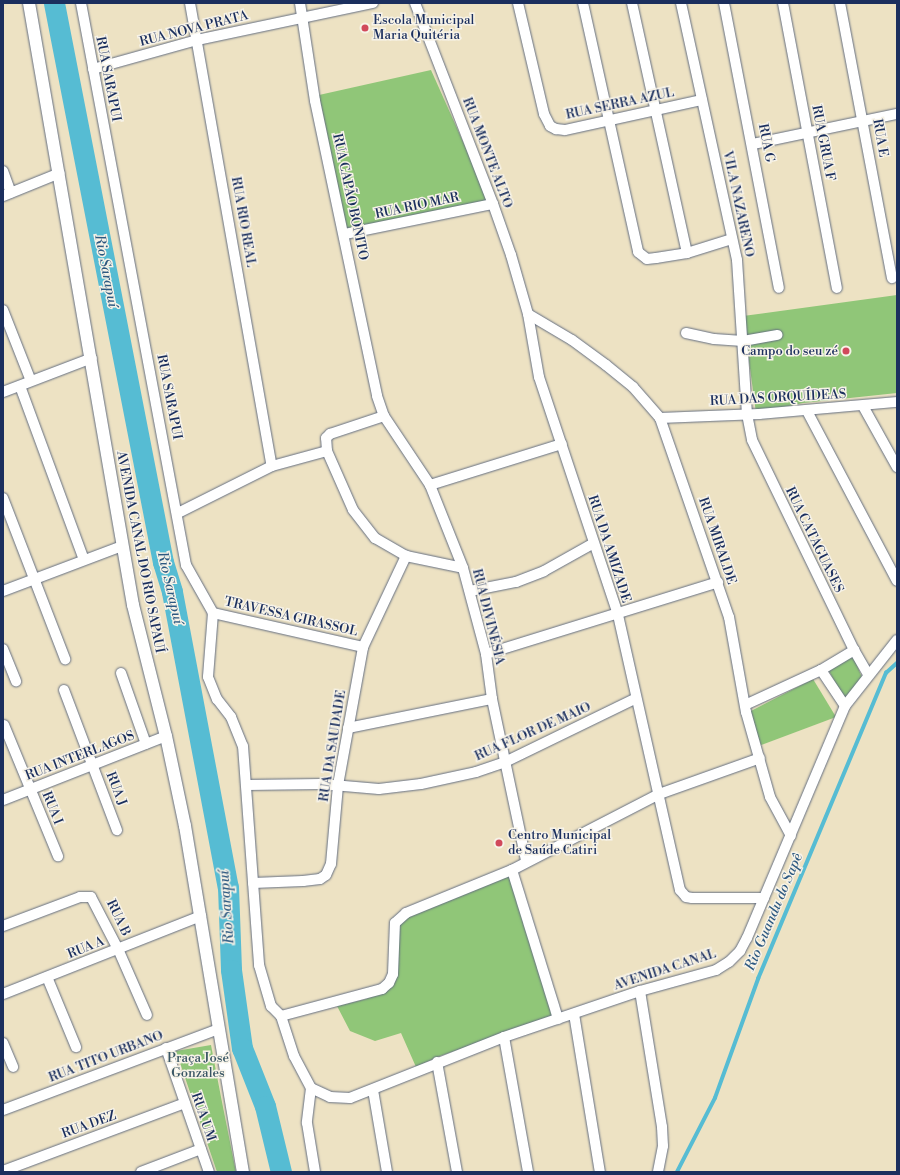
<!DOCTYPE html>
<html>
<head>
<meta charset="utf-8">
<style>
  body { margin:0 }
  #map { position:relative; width:900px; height:1175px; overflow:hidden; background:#ede2c3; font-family:"Libre Bodoni",serif }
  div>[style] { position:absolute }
  .green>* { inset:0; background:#90c678 }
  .stream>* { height:3.5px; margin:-1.75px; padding:0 1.75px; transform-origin:1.75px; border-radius:1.75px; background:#56bcd3 }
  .river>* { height:21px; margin:-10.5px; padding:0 10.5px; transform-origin:10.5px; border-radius:10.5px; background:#56bcd3 }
  .roads { filter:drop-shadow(0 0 1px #646e81) drop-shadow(0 0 1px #646e81) }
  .minor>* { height:10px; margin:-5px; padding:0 5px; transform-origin:5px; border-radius:5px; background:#fff }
  .tertiary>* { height:12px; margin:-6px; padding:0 6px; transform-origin:6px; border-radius:6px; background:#fff }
  .dots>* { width:11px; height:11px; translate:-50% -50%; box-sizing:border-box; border:2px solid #f7f3e8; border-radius:50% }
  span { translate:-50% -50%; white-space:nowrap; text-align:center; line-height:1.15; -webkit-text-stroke:3px #f7f3e8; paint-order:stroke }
  .poi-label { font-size:13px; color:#1b2f5e }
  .left { translate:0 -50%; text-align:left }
  .right { translate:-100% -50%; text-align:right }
  .street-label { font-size:13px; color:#1b2f5e }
  .park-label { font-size:13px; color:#385564 }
  .water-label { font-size:14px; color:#2d5981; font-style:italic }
  .frame { position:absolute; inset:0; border:4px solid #1b2f5e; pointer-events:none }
</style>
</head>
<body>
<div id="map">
  <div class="green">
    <div style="clip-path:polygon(431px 70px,490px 202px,347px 230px,319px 95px)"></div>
    <div style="clip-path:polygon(897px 295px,897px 393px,803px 403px,756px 413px,743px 316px)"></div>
    <div style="clip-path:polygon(852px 653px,863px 680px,844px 699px,829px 671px)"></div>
    <div style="clip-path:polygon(813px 679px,836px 717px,761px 745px,749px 712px)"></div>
    <div style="clip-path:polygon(510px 873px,555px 1017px,440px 1056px,416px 1067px,401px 1033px,375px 1041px,350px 1031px,337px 1006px,366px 999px,389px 987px,396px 929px,407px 914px)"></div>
    <div style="clip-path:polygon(211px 1045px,221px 1097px,236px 1172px,217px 1172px,176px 1051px)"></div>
  </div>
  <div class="stream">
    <div style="left:677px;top:1172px;width:83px;rotate:-62.8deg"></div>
    <div style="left:715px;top:1098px;width:127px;rotate:-70.1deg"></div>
    <div style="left:758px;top:979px;width:332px;rotate:-67.3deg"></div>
    <div style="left:886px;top:673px;width:15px;rotate:-42deg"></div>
  </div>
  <div class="river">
    <div style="left:54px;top:3px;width:570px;rotate:78.97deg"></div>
    <div style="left:163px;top:562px;width:31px;rotate:73deg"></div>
    <div style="left:172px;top:592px;width:300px;rotate:79.3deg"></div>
    <div style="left:228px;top:887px;width:83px;rotate:87.9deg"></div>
    <div style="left:231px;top:970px;width:79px;rotate:82deg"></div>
    <div style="left:242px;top:1048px;width:62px;rotate:68.4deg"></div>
    <div style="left:265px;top:1106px;width:68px;rotate:76.4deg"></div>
  </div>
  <div class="roads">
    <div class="minor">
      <div style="left:81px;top:3px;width:572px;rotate:79.42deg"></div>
      <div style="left:186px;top:565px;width:55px;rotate:60.6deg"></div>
      <div style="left:213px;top:613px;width:64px;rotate:94.5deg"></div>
      <div style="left:208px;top:677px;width:24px;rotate:68deg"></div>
      <div style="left:217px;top:699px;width:23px;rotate:52deg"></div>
      <div style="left:231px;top:717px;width:31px;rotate:68deg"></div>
      <div style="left:243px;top:746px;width:220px;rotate:85.8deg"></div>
      <div style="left:259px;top:965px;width:43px;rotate:73.7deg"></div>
      <div style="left:271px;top:1006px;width:14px;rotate:45deg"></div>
      <div style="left:281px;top:1016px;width:42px;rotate:72deg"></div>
      <div style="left:294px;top:1056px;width:36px;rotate:62deg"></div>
      <div style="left:311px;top:1088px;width:21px;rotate:25deg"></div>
      <div style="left:330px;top:1097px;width:20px;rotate:3deg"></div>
      <div style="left:350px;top:1098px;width:166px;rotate:-21.6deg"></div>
      <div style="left:504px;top:1037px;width:144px;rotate:-18.7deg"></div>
      <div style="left:640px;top:991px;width:79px;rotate:-15.4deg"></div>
      <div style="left:716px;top:970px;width:15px;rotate:-32deg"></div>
      <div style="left:729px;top:962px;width:16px;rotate:-45deg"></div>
      <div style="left:740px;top:951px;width:15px;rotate:-62deg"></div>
      <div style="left:747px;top:938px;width:252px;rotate:-67.1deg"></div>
      <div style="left:845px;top:706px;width:84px;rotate:-51.8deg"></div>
      <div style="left:190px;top:3px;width:470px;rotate:80deg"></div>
      <div style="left:300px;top:3px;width:99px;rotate:81.3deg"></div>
      <div style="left:315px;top:101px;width:301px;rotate:78.1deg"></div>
      <div style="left:377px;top:396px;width:21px;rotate:71deg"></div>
      <div style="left:384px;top:416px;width:83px;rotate:56.3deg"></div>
      <div style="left:430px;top:485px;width:89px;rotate:68.3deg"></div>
      <div style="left:463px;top:568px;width:89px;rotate:75deg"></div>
      <div style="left:486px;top:654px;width:45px;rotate:82.4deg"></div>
      <div style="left:492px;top:699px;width:166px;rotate:78.1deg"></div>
      <div style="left:415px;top:3px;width:216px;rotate:68.8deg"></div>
      <div style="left:493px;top:204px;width:54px;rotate:70.6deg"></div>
      <div style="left:511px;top:255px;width:61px;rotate:73.9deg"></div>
      <div style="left:528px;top:314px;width:64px;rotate:80.1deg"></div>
      <div style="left:539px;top:377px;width:251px;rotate:71.6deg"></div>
      <div style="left:618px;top:615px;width:282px;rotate:77.3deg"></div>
      <div style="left:680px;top:890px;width:9px;rotate:49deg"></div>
      <div style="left:686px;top:897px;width:6px;rotate:9deg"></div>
      <div style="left:692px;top:898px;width:72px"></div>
      <div style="left:518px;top:3px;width:114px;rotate:76.8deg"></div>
      <div style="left:544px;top:114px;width:13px;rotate:63deg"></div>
      <div style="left:550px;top:126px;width:7px;rotate:27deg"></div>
      <div style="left:556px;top:129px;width:9px;rotate:6deg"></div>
      <div style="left:565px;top:130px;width:140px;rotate:-12.4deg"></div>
      <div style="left:583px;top:3px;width:255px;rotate:77.5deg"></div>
      <div style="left:638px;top:252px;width:11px;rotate:38deg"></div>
      <div style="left:647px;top:259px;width:9px;rotate:-6deg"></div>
      <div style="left:656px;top:258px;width:31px;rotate:-9deg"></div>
      <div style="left:687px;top:253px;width:47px;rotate:-17.3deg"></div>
      <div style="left:632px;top:3px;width:256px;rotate:77.6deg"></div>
      <div style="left:681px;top:3px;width:263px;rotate:77.7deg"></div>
      <div style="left:737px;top:260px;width:154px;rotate:86.3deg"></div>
      <div style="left:747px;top:414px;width:26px;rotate:79deg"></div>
      <div style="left:752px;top:440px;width:233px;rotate:64.1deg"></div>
      <div style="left:854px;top:650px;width:28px;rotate:60deg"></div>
      <div style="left:724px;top:3px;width:290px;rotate:79.1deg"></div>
      <div style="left:783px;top:3px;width:290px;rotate:79.3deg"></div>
      <div style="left:840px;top:3px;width:280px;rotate:79.3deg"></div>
      <div style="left:93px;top:69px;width:108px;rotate:-15.6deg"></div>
      <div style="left:197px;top:40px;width:180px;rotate:-11.9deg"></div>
      <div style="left:753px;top:144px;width:147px;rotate:-11.8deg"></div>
      <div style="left:3px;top:171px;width:23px;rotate:70deg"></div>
      <div style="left:3px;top:196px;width:61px;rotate:-22deg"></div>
      <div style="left:345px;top:234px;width:151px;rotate:-11.5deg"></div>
      <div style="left:3px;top:310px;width:76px;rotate:68.5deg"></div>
      <div style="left:528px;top:314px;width:51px;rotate:30.6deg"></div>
      <div style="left:572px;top:340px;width:42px;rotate:36.3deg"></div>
      <div style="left:606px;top:365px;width:35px;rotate:39deg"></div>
      <div style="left:633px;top:387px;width:41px;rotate:48.9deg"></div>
      <div style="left:660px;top:418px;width:211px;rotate:70.9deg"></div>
      <div style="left:729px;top:617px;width:97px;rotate:79.9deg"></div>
      <div style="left:746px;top:712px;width:88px;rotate:74.2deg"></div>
      <div style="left:770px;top:797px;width:44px;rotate:61.7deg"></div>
      <div style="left:686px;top:333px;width:29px;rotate:12deg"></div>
      <div style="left:714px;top:339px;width:29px;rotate:4deg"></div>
      <div style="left:743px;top:341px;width:35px;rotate:-10deg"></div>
      <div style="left:20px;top:386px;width:185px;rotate:69.8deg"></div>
      <div style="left:3px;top:392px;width:95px;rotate:-20.9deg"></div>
      <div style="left:863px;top:406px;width:70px;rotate:60.9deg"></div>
      <div style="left:807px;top:411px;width:192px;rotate:62.1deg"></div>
      <div style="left:660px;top:418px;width:99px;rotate:-2.3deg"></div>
      <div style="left:759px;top:414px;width:139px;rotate:-5deg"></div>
      <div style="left:327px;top:451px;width:64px;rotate:66.2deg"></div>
      <div style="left:353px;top:510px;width:36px;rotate:52deg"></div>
      <div style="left:375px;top:538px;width:36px;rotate:30deg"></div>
      <div style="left:406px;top:556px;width:58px;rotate:11.9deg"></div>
      <div style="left:430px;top:485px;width:138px;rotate:-17.3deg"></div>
      <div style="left:3px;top:498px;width:173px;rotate:68.9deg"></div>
      <div style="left:178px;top:513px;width:105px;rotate:-26.6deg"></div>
      <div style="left:272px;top:466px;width:57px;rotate:-15.3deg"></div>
      <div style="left:327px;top:451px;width:13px;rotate:-94deg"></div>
      <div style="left:326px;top:438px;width:6px;rotate:-45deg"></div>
      <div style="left:330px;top:434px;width:57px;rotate:-18.4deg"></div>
      <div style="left:3px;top:591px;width:127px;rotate:-20.7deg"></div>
      <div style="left:470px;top:591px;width:47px;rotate:-11.1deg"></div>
      <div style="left:516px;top:582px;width:30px;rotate:-21deg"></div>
      <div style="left:544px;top:571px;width:57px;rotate:-29.2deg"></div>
      <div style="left:213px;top:613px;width:154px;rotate:12.8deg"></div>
      <div style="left:3px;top:649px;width:35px;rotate:68deg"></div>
      <div style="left:486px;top:654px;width:243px;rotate:-17.2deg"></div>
      <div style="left:821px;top:670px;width:43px;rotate:56.3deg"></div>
      <div style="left:121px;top:673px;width:75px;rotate:70.6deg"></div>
      <div style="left:64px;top:690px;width:150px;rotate:69.3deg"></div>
      <div style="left:745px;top:705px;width:84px;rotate:-24.7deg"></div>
      <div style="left:821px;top:670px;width:39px;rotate:-31deg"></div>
      <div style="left:4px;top:725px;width:142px;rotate:67.6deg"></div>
      <div style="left:348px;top:728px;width:147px;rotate:-11.4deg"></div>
      <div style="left:247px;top:785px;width:74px;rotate:-0.8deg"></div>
      <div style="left:321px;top:784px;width:58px;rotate:4.9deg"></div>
      <div style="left:379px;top:789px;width:42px;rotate:-6.8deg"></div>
      <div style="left:421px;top:784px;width:56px;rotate:-12.3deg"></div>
      <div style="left:476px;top:772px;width:31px;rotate:-19deg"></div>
      <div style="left:505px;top:762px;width:144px;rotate:-25.9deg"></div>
      <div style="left:3px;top:800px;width:175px;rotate:-21.4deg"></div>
      <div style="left:512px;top:870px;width:156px;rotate:72.8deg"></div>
      <div style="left:253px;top:883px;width:50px;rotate:-2.3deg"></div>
      <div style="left:303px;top:881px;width:17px;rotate:-7deg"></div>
      <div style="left:320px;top:879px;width:7px;rotate:-34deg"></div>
      <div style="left:326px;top:875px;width:12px;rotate:-66deg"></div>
      <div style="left:331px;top:864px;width:79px;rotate:-84.9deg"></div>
      <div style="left:338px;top:785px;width:140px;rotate:-79.7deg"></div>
      <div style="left:363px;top:647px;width:101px;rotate:-64.7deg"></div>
      <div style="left:3px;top:926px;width:82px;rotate:-20.6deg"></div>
      <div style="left:80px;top:897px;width:11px"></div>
      <div style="left:91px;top:897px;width:59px;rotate:62.6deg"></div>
      <div style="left:118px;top:949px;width:72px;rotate:66.3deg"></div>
      <div style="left:47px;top:977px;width:76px;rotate:67.5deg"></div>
      <div style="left:640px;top:991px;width:138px;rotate:80.8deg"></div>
      <div style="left:662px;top:1127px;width:19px;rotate:87deg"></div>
      <div style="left:663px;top:1146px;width:26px;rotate:101deg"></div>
      <div style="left:3px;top:994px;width:213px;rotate:-21.5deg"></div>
      <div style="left:574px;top:1014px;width:160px;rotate:80.7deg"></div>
      <div style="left:281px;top:1016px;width:105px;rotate:-15deg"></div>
      <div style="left:382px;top:989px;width:9px;rotate:-41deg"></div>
      <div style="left:389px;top:983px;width:10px;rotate:-66deg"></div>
      <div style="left:393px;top:974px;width:51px;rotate:-87.8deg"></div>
      <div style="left:395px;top:923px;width:15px;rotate:-42deg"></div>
      <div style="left:406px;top:913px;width:114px;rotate:-22.1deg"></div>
      <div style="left:512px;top:870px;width:165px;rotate:-27.3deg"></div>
      <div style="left:659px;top:794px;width:107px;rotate:-19.6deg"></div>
      <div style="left:504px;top:1037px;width:137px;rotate:79.9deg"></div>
      <div style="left:3px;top:1043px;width:26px;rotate:67deg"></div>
      <div style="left:166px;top:1048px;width:131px;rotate:70.9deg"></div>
      <div style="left:437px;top:1062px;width:112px;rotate:79.7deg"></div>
      <div style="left:311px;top:1088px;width:35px;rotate:97deg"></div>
      <div style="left:307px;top:1123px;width:50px;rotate:80.7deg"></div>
      <div style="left:373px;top:1090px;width:83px;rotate:80.3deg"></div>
      <div style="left:3px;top:1110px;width:230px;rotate:-20.6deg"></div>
      <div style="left:3px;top:1171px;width:194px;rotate:-20.5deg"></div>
      <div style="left:141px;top:1172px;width:64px;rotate:-21deg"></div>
    </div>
    <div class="tertiary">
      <div style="left:29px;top:3px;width:611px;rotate:80.2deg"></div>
      <div style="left:133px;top:605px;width:135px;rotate:75.9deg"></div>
      <div style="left:166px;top:736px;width:92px;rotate:78.1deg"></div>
      <div style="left:185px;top:826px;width:351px;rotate:80.5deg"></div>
    </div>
  </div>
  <div class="dots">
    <div style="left:365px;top:28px;background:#d1495b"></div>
    <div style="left:846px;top:351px;background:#d1495b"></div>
    <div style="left:499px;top:843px;background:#d1495b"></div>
  </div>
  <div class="poi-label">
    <span class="left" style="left:373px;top:28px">Escola Municipal<br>Maria Quitéria</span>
    <span class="right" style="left:838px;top:351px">Campo do seu zé</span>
    <span class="left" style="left:508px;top:843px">Centro Municipal<br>de Saúde Catiri</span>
  </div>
  <div class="street-label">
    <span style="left:194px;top:29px;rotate:-14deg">RUA NOVA PRATA</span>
    <span style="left:108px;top:79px;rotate:79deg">RUA SARAPUI</span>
    <span style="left:620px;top:104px;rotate:-12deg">RUA SERRA AZUL</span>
    <span style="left:880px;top:138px;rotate:80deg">RUA E</span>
    <span style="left:766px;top:143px;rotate:79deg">RUA G</span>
    <span style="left:823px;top:143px;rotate:79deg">RUA GRUA F</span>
    <span style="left:487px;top:153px;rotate:69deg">RUA MONTE ALTO</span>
    <span style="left:350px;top:197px;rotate:78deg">RUA CAPÃO BONITO</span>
    <span style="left:738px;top:204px;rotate:78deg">VILA NAZARENO</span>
    <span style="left:417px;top:206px;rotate:-12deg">RUA RIO MAR</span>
    <span style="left:243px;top:222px;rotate:80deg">RUA RIO REAL</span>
    <span style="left:169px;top:397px;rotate:79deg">RUA SARAPUI</span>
    <span style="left:778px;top:398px;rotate:-3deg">RUA DAS ORQUÍDEAS</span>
    <span style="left:814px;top:540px;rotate:64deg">RUA CATAGUASES</span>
    <span style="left:717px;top:541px;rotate:71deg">RUA MIRALDE</span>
    <span style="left:609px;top:549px;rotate:72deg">RUA DA AMIZADE</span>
    <span style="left:140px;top:552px;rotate:79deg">AVENIDA CANAL DO RIO SAPAUÍ</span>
    <span style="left:291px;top:617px;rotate:13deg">TRAVESSA GIRASSOL</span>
    <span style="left:488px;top:617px;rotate:76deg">RUA DIVINÉSIA</span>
    <span style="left:533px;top:732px;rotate:-24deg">RUA FLOR DE MAIO</span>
    <span style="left:333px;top:746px;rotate:-81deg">RUA DA SAUDADE</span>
    <span style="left:80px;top:756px;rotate:-21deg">RUA INTERLAGOS</span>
    <span style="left:116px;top:789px;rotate:69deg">RUA J</span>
    <span style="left:52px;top:808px;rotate:68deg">RUA I</span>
    <span style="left:118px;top:918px;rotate:64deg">RUA B</span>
    <span style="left:86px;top:948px;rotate:-22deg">RUA A</span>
    <span style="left:665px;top:970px;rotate:-18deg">AVENIDA CANAL</span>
    <span style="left:106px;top:1057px;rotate:-21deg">RUA TITO URBANO</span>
    <span style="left:203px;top:1117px;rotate:71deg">RUA UM</span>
    <span style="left:89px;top:1125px;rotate:-20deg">RUA DEZ</span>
  </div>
  <div class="park-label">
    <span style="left:198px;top:1066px">Praça José<br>Gonzales</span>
  </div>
  <div class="water-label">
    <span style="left:106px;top:271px;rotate:79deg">Rio Sarapuí</span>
    <span style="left:170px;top:588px;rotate:77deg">Rio Sarapuí</span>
    <span style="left:227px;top:907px;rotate:-94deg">Rio Sarapuí</span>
    <span style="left:774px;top:912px;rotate:-67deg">Rio Guandu do Sapê</span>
  </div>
  <div class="frame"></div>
</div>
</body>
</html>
